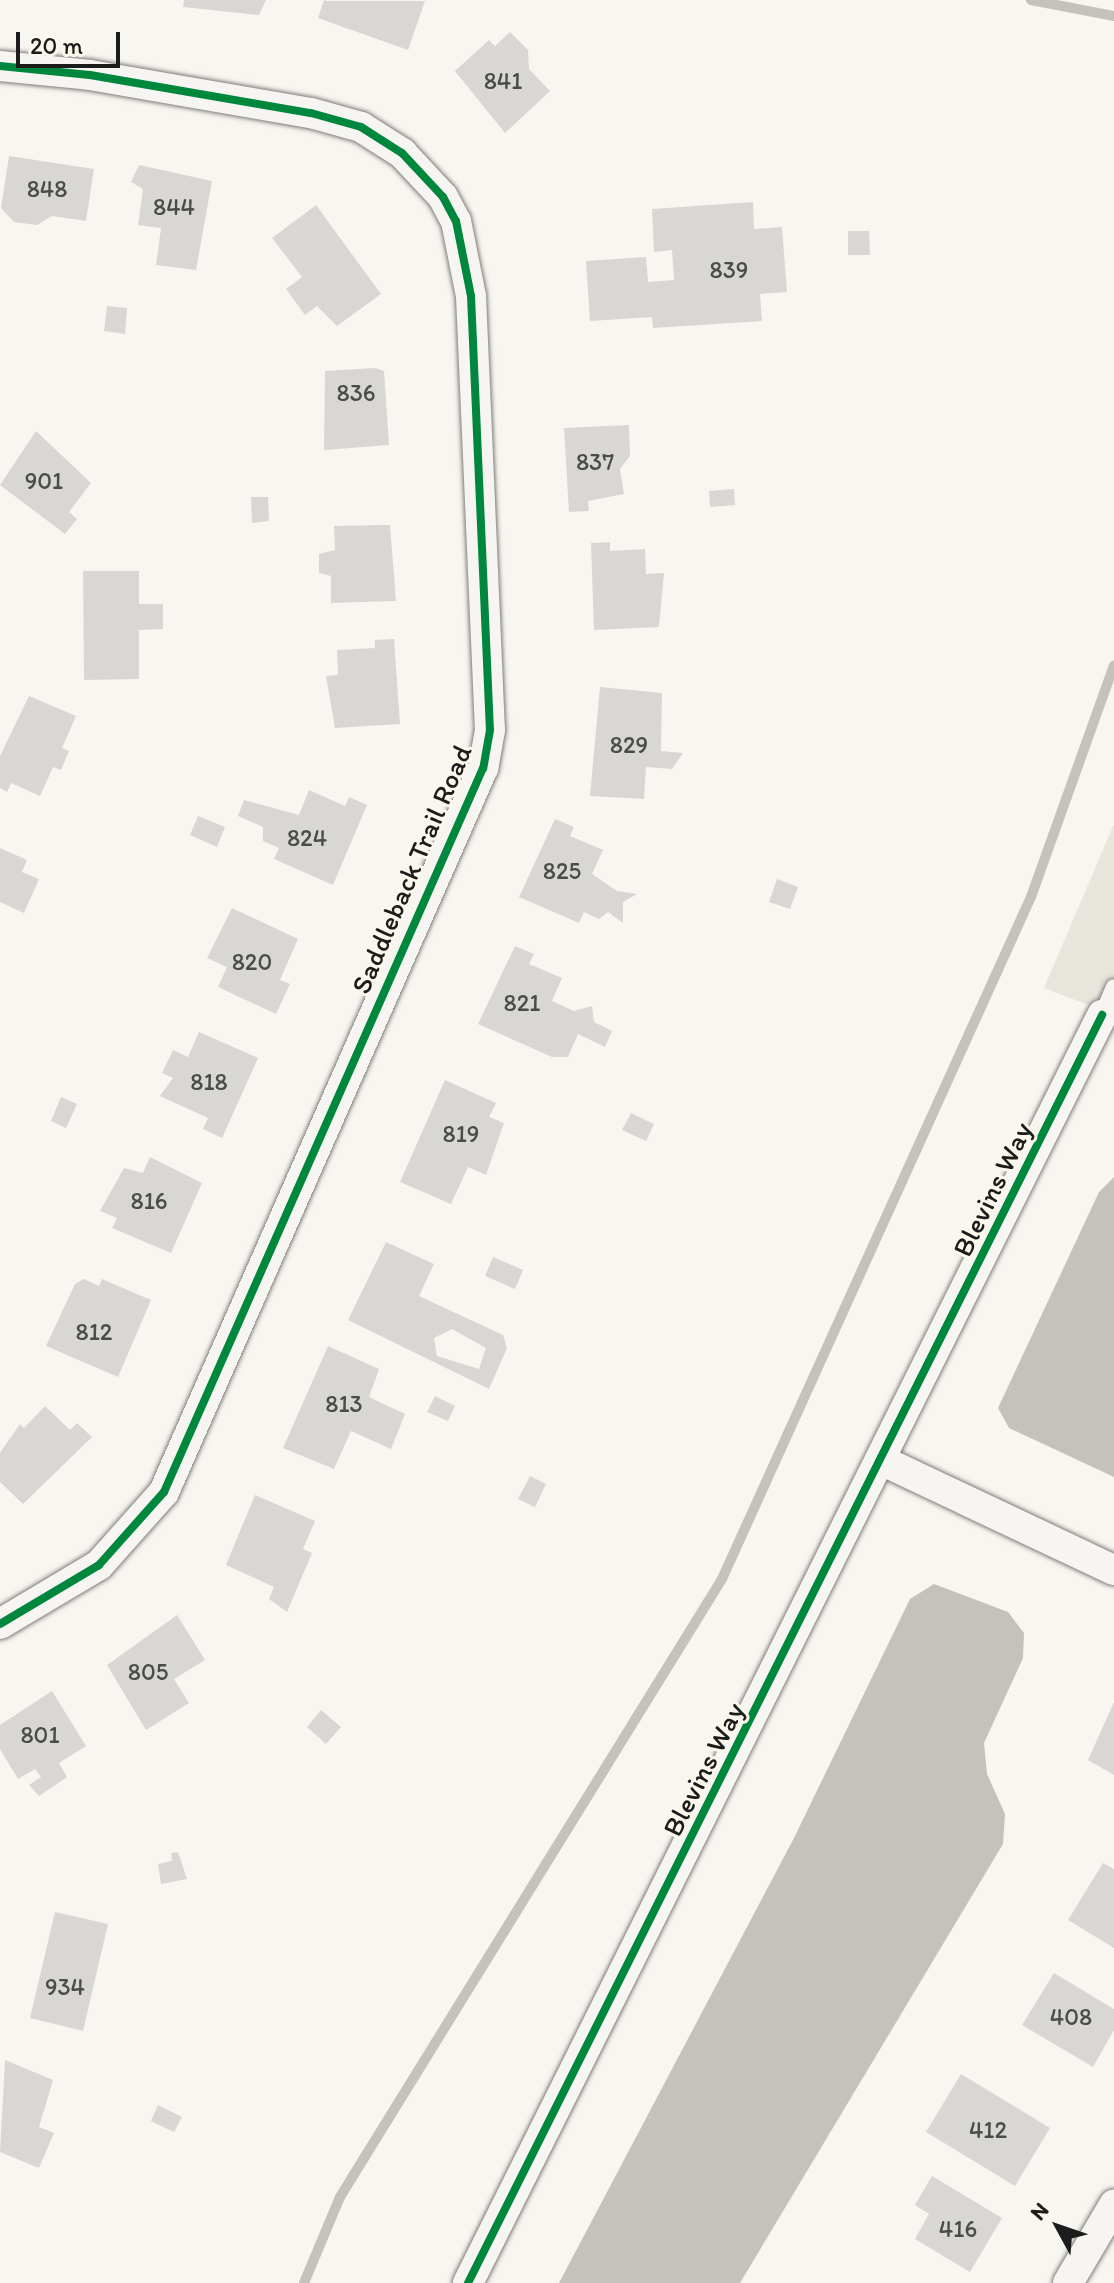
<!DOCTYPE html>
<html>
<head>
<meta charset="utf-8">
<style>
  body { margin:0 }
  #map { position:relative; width:1114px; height:2283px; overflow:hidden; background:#f8f6f0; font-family:Itim,sans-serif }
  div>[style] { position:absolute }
  .built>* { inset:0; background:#e8e5dd }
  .water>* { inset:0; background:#c5c2bc }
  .stream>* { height:10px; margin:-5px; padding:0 5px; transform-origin:5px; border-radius:5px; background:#c5c2bc }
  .building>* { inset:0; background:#d9d7d3 }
  .roads { filter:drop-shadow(0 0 2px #7f7e7b) drop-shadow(0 0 2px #7f7e7b) }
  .lane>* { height:16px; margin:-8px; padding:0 8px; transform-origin:8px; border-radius:8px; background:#f6f5f1 }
  .street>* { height:30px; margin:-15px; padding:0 15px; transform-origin:15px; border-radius:15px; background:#f6f5f1 }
  .cycleway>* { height:8px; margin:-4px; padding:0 4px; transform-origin:4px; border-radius:4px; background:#00873e }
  span { translate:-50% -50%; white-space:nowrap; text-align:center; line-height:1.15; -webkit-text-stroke:6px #fbf7ec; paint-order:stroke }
  .number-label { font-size:24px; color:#4b4b4a }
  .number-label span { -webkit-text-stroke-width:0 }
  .street-label { font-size:28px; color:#1c1c1c }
  .north { position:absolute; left:1018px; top:2187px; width:80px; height:80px; -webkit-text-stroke:6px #fbf7ec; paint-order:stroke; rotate:310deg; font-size:22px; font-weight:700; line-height:32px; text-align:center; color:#1c1c1c }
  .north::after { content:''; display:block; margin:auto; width:28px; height:36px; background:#1c1c1c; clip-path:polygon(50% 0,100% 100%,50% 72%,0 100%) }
  .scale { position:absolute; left:16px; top:32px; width:104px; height:36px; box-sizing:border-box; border:4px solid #1c1c1c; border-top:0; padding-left:10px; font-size:24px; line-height:28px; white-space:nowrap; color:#1c1c1c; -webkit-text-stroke:6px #fbf7ec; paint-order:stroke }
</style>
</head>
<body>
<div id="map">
  <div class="built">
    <div style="clip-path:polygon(1114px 824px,1114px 1015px,1044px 988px)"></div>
  </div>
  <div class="water">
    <div style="clip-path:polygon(1114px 1177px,1114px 1477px,1009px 1428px,998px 1408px,1099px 1192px)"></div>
    <div style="clip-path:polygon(934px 1584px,1008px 1612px,1024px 1633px,1023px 1658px,984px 1743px,987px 1774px,1005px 1814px,1003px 1844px,740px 2283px,559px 2283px,794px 1838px,910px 1599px)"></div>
  </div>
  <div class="stream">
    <div style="left:1031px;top:0;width:85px;rotate:10.9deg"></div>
    <div style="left:304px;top:2283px;width:93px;rotate:-67.3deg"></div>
    <div style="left:340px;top:2197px;width:727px;rotate:-58.28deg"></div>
    <div style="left:722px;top:1579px;width:749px;rotate:-65.63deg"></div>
    <div style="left:1031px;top:897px;width:246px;rotate:-70.3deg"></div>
  </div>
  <div class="building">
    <div style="clip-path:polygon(184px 0,266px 0,259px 15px,183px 7px)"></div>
    <div style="clip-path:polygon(324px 0,327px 1px,425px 1px,408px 50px,318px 18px)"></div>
    <div style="clip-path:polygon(510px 32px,528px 50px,529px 69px,550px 91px,505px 133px,455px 71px,489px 40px,495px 46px)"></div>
    <div style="clip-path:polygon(9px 156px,94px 169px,86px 221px,52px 216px,37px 225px,14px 222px,1px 208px)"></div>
    <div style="clip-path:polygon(139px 165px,212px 181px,196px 270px,156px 265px,161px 228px,138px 225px,143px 189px,131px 182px)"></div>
    <div style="clip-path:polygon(753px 202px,754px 229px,782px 227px,787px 292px,760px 294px,762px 321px,653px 328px,652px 317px,590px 321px,586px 261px,646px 257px,648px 282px,674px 280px,672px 250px,654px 252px,652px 209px)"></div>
    <div style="clip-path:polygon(316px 205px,381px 294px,337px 326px,317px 306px,305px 315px,286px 289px,302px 277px,272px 238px)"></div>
    <div style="clip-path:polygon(848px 231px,869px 231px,870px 255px,848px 255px)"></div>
    <div style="clip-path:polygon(107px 306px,127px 308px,125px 334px,104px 331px)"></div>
    <div style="clip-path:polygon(375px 368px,384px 371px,389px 445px,324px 450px,325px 371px)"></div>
    <div style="clip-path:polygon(629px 425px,630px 456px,620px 469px,624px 494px,588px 501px,589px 511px,569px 512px,564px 428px)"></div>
    <div style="clip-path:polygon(36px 431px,91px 483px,69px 512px,77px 519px,65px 534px,0 485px)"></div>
    <div style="clip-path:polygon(734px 489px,735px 505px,710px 507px,709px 491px)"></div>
    <div style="clip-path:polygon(251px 497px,268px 497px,269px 521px,252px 523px)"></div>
    <div style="clip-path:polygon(382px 525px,390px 525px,396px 601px,331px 603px,331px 576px,319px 573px,319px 554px,335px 550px,334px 526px)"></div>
    <div style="clip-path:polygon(610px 542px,610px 551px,645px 549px,646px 574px,664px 573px,659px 627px,594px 630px,591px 543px)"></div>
    <div style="clip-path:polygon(83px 571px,139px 571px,139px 604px,163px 604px,163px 629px,139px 630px,139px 679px,84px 680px)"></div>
    <div style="clip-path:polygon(394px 639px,400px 724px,335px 728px,326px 676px,338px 675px,337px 650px,375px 648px,375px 640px)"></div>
    <div style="clip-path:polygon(600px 687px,662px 693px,661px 751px,683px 753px,672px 769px,646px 767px,644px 799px,590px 796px)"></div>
    <div style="clip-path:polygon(29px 696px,76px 716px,62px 748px,69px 751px,61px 770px,53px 767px,40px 796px,11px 783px,7px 792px,0 788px,0 756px)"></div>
    <div style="clip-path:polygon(309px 790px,345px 806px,349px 797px,367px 805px,333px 885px,274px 859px,279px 848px,263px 841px,263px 827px,238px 816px,244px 800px,299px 815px)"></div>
    <div style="clip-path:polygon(198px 816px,225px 827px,217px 847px,190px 835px)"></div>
    <div style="clip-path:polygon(555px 819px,574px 827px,570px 836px,603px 850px,592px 874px,617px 891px,637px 894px,623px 902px,623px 923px,608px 912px,599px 919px,584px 912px,579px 923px,519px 897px)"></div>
    <div style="clip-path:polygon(0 848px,27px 860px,22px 872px,39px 879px,24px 913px,0 902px)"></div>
    <div style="clip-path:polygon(777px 879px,798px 887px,790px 909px,769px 902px)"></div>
    <div style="clip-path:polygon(232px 908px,298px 939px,280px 980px,290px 984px,276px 1014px,218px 987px,227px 967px,207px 958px)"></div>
    <div style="clip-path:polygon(515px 946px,534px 954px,529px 964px,562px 978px,552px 1001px,574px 1011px,592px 1006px,594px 1022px,612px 1031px,605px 1047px,578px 1034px,568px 1057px,552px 1057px,478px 1024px)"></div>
    <div style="clip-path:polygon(199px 1032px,258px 1058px,222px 1138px,203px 1129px,208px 1118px,160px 1096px,173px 1078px,162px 1073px,173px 1050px,188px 1057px)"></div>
    <div style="clip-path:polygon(445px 1080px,496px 1103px,489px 1117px,504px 1123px,486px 1175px,468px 1167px,451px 1204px,400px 1182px)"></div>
    <div style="clip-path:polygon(61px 1097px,77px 1104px,66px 1128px,51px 1121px)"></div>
    <div style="clip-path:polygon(631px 1113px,654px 1124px,646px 1141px,622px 1130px)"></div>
    <div style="clip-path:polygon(150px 1157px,202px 1183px,171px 1253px,112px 1228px,117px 1218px,100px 1211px,124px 1168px,143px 1173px)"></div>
    <div style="clip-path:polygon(evenodd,386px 1242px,434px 1264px,419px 1296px,503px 1335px,507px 1348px,489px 1389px,348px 1320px,386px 1242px,452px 1329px,486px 1348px,479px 1369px,437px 1356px,434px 1338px,452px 1329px)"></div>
    <div style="clip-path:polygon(493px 1257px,523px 1270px,515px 1289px,485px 1276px)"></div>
    <div style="clip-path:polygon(84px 1279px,99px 1286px,102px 1279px,151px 1300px,118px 1377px,46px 1346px,75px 1284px)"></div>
    <div style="clip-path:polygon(328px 1346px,379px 1369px,369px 1397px,405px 1414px,391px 1449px,351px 1431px,334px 1469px,283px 1448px)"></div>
    <div style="clip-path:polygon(435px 1396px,455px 1406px,448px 1421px,427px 1412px)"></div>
    <div style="clip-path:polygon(45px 1406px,70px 1430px,77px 1423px,92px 1437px,23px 1504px,0 1482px,0 1453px,20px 1424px,24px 1428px)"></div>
    <div style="clip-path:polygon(530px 1476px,546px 1484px,535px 1507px,518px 1499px)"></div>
    <div style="clip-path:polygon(255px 1495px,315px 1521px,303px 1549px,312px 1553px,287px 1612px,269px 1599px,274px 1587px,226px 1565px)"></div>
    <div style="clip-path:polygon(177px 1615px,205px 1660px,174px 1679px,189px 1703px,146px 1730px,107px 1665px)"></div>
    <div style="clip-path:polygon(52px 1691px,86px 1746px,59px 1763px,67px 1777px,39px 1796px,29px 1785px,41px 1777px,35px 1769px,18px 1779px,0 1749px,0 1725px)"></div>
    <div style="clip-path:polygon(1114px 1702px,1114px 1775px,1088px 1760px)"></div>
    <div style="clip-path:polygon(321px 1710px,341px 1727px,326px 1744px,307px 1727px)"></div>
    <div style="clip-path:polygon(178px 1852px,187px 1879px,161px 1884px,158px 1864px,172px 1861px,171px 1853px)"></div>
    <div style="clip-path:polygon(1103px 1863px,1114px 1869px,1114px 1948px,1068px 1920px)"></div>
    <div style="clip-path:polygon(55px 1912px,108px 1924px,83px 2031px,30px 2018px)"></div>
    <div style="clip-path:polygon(1054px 1973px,1114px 2009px,1114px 2030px,1093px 2067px,1022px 2025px)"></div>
    <div style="clip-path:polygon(5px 2060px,53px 2080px,39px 2127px,54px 2133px,39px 2168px,0 2152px)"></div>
    <div style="clip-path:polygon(961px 2074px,1050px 2128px,1015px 2186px,926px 2132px)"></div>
    <div style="clip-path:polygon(158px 2105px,182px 2117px,174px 2132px,151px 2121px)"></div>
    <div style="clip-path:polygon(932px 2176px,1002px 2218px,970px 2272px,915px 2239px,929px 2214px,915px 2205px)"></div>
  </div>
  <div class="roads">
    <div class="lane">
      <div style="left:1102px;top:1015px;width:30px;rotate:-67deg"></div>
    </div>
    <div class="street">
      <div style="left:0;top:66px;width:90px;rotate:5.7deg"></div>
      <div style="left:90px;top:75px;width:224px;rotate:9.8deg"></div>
      <div style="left:311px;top:113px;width:52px;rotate:15.6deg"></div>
      <div style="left:361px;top:127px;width:49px;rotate:32.4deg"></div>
      <div style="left:402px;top:153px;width:60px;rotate:47deg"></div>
      <div style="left:443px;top:197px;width:27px;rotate:62deg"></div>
      <div style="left:456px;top:221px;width:76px;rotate:78.7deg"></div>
      <div style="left:471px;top:296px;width:434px;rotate:87.5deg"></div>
      <div style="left:490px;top:730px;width:39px;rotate:100deg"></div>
      <div style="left:483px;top:768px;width:791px;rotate:113.78deg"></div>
      <div style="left:164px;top:1492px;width:98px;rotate:131.7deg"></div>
      <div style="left:99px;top:1565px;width:115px;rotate:149.2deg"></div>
      <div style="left:883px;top:1461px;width:255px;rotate:25.3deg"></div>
      <div style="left:468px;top:2283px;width:1418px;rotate:-63.43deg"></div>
      <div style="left:1068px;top:2283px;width:91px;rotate:-59.5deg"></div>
    </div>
  </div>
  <div class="cycleway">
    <div style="left:0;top:66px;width:90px;rotate:5.7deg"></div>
    <div style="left:90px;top:75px;width:224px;rotate:9.8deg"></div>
    <div style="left:311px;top:113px;width:52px;rotate:15.6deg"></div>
    <div style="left:361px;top:127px;width:49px;rotate:32.4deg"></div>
    <div style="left:402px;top:153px;width:60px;rotate:47deg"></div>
    <div style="left:443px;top:197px;width:27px;rotate:62deg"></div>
    <div style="left:456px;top:221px;width:76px;rotate:78.7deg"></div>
    <div style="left:471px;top:296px;width:434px;rotate:87.5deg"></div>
    <div style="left:490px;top:730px;width:39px;rotate:100deg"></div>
    <div style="left:483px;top:768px;width:791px;rotate:113.78deg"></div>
    <div style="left:164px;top:1492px;width:98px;rotate:131.7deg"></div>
    <div style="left:99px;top:1565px;width:115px;rotate:149.2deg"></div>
    <div style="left:468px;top:2283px;width:1418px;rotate:-63.43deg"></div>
  </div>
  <div class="number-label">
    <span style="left:503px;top:81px">841</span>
    <span style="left:47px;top:189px">848</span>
    <span style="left:174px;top:207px">844</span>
    <span style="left:729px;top:270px">839</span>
    <span style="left:356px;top:393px">836</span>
    <span style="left:595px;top:462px">837</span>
    <span style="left:44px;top:481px">901</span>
    <span style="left:629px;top:745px">829</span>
    <span style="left:307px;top:838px">824</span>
    <span style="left:562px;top:871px">825</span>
    <span style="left:252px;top:962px">820</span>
    <span style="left:522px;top:1003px">821</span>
    <span style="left:209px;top:1082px">818</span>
    <span style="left:461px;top:1134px">819</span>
    <span style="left:149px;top:1201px">816</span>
    <span style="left:94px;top:1332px">812</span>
    <span style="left:344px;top:1404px">813</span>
    <span style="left:148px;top:1672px">805</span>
    <span style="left:40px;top:1735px">801</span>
    <span style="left:65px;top:1987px">934</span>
    <span style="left:1071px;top:2017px">408</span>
    <span style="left:988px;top:2130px">412</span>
    <span style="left:958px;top:2229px">416</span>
  </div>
  <div class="street-label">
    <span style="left:411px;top:869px;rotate:-67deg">Saddleback Trail Road</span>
    <span style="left:992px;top:1189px;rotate:-64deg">Blevins Way</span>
    <span style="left:703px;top:1769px;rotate:-63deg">Blevins Way</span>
  </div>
  <div class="north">N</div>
  <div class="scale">20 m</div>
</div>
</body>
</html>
